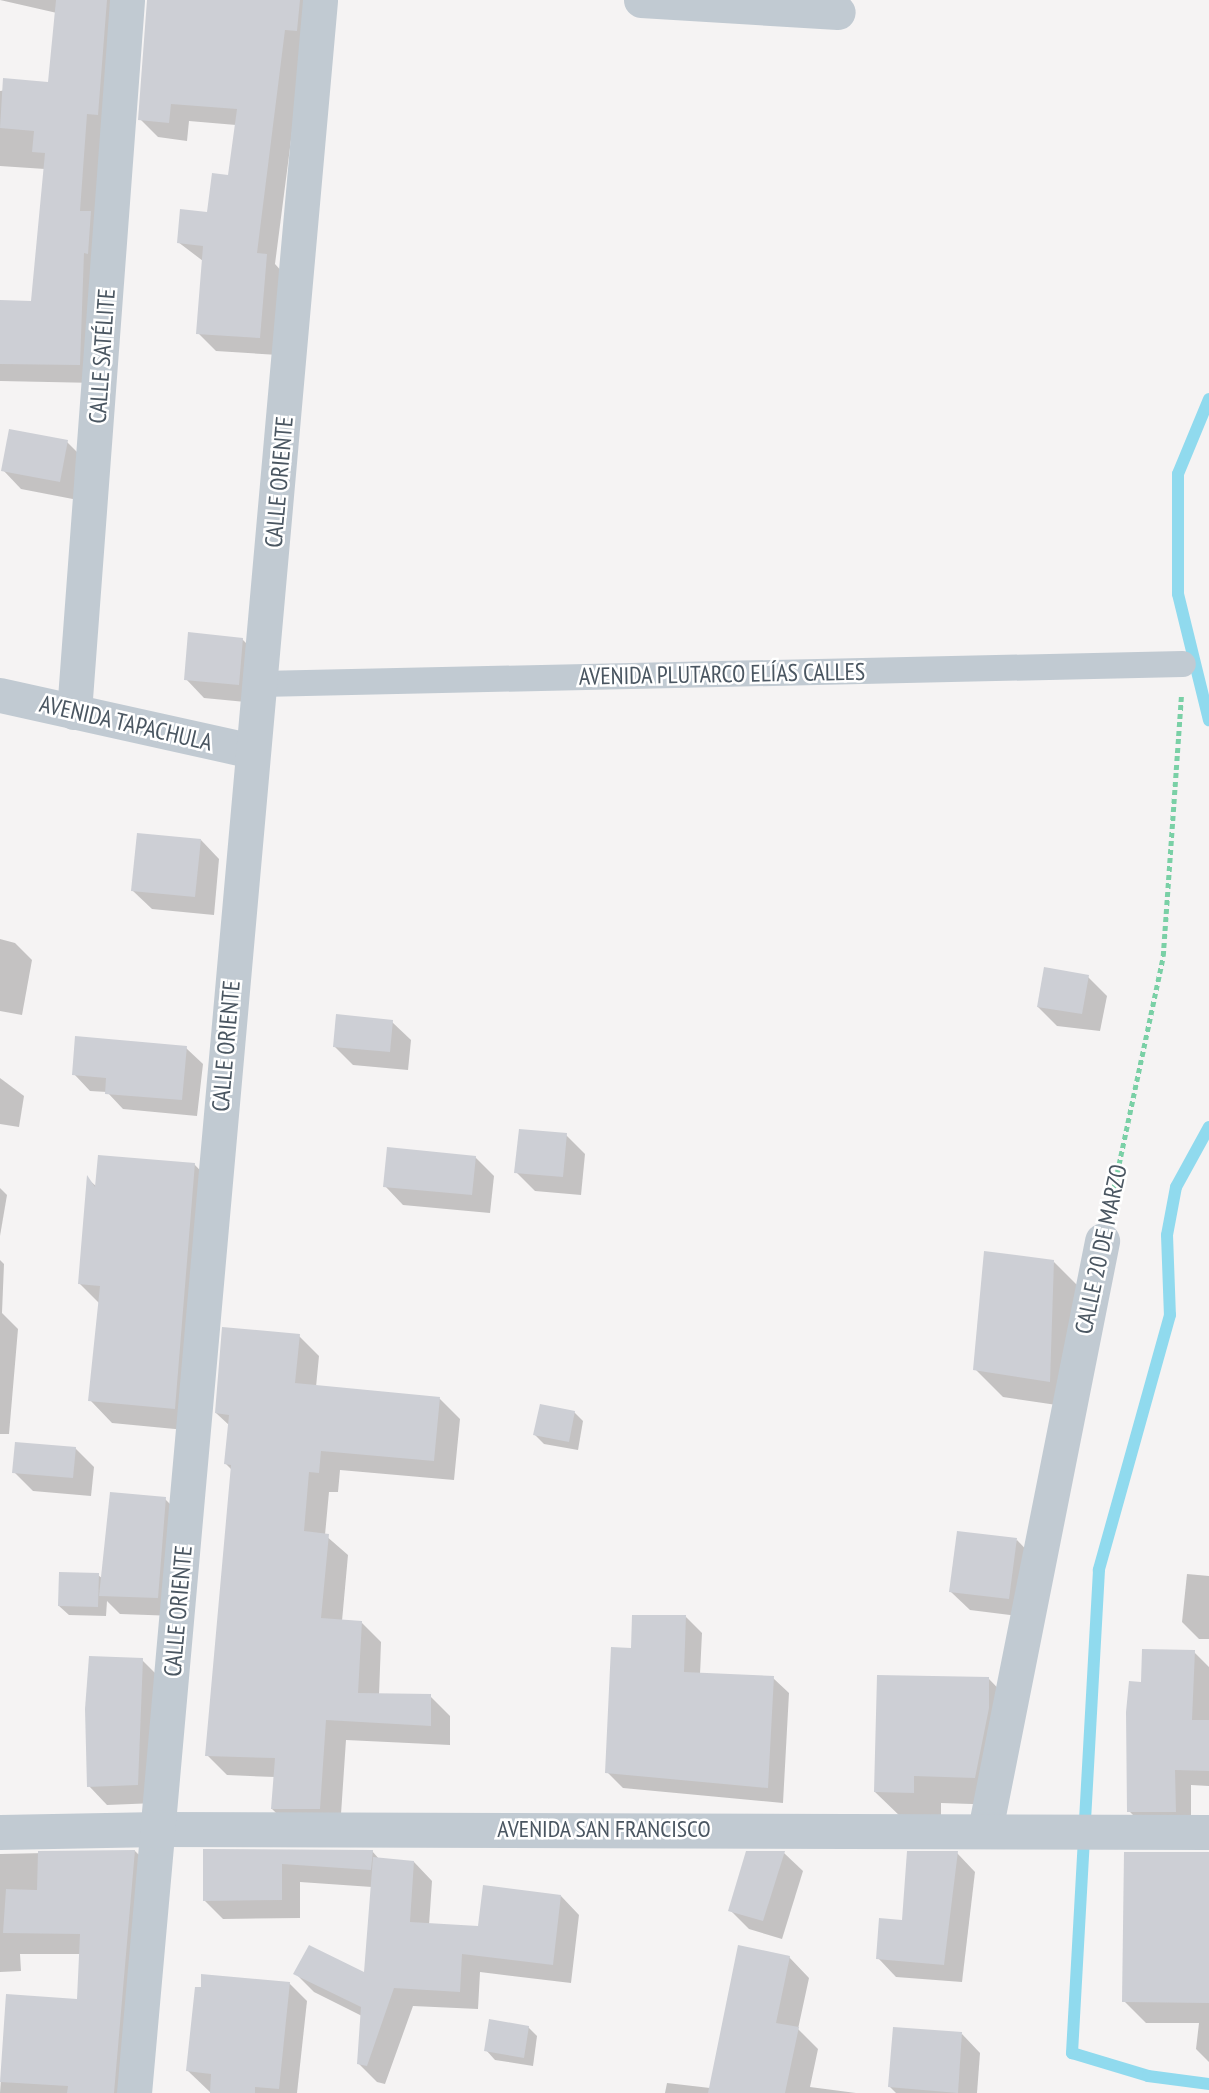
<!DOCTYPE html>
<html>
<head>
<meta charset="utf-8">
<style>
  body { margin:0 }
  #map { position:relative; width:1209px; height:2093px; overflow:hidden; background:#f5f3f3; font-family:"PT Sans Narrow",sans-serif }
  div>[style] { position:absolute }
  .shadow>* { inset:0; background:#0003 }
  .stream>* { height:12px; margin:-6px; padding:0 6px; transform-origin:6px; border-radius:6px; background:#90daee }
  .building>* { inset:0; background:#cdcfd5 }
  .path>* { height:4.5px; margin-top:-2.25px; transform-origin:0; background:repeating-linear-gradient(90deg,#7ad0a6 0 5px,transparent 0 8.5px) }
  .pedestrian>* { height:26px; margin:-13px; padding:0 13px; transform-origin:13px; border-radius:13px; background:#c1cad2 }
  .minor>* { height:35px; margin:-17.5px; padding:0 17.5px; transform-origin:17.5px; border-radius:17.5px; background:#c1cad2 }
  span { translate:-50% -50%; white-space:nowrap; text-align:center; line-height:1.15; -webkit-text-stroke:5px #fff; paint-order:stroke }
  .street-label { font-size:24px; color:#4a5661 }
</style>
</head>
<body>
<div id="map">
  <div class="shadow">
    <div style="clip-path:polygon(0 0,137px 0,97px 383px,0 381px,0 302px,33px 303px,45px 169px,0 166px,0 91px,50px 84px,57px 13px)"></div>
    <div style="clip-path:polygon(149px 0,314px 0,303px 47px,275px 264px,284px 274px,278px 355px,216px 351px,198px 333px,203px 261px,178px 242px,208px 214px,230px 177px,236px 125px,189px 121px,187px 141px,158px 137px,140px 119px)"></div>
    <div style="clip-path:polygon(67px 442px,86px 461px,78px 500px,21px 489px,3px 470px)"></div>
    <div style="clip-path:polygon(242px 639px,261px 658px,257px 703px,204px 698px,186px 679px)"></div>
    <div style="clip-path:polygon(201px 840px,219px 859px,214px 915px,152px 909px,133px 891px)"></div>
    <div style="clip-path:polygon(0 939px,15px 943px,32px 960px,22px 1015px,0 1011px)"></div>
    <div style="clip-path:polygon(1088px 977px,1107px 996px,1100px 1031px,1057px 1026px,1038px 1007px)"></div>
    <div style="clip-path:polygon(392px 1022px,411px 1040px,408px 1070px,353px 1065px,334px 1046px)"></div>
    <div style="clip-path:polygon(186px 1048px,203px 1064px,197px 1116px,123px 1109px,107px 1092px,90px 1091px,74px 1074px)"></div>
    <div style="clip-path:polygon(0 1078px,24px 1096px,19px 1127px,0 1124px)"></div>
    <div style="clip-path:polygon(566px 1135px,585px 1154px,581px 1195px,535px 1191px,516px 1172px)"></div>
    <div style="clip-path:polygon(475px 1157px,494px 1176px,490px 1213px,403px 1205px,385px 1186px)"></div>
    <div style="clip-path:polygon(194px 1164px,216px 1187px,196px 1431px,112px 1423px,90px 1400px,100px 1304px,79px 1283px,88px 1179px,97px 1187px)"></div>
    <div style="clip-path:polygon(0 1188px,7px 1195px,0 1236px)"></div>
    <div style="clip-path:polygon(0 1260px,4px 1264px,2px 1313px,18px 1329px,9px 1434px,0 1434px)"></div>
    <div style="clip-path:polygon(1054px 1262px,1081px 1289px,1077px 1408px,1003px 1397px,975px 1369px)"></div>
    <div style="clip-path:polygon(299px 1336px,319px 1356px,316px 1387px,440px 1399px,460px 1419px,454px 1480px,340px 1470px,338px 1492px,329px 1492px,325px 1535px,348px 1555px,342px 1621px,361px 1622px,381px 1642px,379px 1695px,430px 1696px,450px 1716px,450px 1745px,346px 1740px,340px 1829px,293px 1829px,272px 1809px,275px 1777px,227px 1775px,207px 1755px,232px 1470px,226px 1464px,230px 1426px,216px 1413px)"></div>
    <div style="clip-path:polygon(574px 1412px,583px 1421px,578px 1450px,544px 1444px,535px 1435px)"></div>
    <div style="clip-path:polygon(75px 1448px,94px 1467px,91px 1496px,33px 1491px,14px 1472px)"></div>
    <div style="clip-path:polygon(165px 1499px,184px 1518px,176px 1616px,120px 1614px,107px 1601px,106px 1616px,69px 1615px,59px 1606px,98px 1575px,103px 1579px)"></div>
    <div style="clip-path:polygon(1017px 1540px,1035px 1559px,1027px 1617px,970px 1610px,951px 1592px)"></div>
    <div style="clip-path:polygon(1187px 1574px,1209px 1576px,1209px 1639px,1199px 1639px,1182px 1622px)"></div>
    <div style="clip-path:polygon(686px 1617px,702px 1633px,700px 1674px,773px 1678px,789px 1693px,783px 1803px,623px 1788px,607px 1772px,633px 1649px)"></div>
    <div style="clip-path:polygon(1194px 1652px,1209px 1667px,1209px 1786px,1191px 1785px,1191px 1827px,1145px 1827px,1129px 1811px,1143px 1683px)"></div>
    <div style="clip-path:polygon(142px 1660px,161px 1679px,156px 1803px,107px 1805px,89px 1786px)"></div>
    <div style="clip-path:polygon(989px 1679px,1016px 1707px,1002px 1805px,941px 1803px,941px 1820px,903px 1819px,875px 1792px)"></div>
    <div style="clip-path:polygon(135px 1851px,157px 1873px,137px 2093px,0 2093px,7px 1996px,79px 2001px,81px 1954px,20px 1954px,21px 1971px,0 1972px,0 1854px)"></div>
    <div style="clip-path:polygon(205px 1851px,372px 1851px,380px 1860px,414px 1862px,432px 1881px,429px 1925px,479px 1928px,561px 1896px,579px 1915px,571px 1983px,480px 1972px,478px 2009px,413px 2006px,385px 2084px,377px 2082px,359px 2064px,362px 2016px,314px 1992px,296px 1974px,365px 1975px,372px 1887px,300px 1882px,300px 1918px,223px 1919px,204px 1900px)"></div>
    <div style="clip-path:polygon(784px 1853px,803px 1871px,782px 1939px,749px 1929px,730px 1910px)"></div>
    <div style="clip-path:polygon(957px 1853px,975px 1872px,962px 1982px,896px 1977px,878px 1958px)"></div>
    <div style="clip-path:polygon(1209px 1854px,1209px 2062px,1196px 2049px,1199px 2023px,1146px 2023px,1124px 2001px)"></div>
    <div style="clip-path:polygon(789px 1957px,809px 1978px,798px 2029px,818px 2049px,810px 2087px,856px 2093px,665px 2093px,667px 2083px,710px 2088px)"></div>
    <div style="clip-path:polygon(289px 1983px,307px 2001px,297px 2093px,211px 2093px,188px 2071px,203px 1988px)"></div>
    <div style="clip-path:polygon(528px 2027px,537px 2036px,533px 2066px,495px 2060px,486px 2050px)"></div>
    <div style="clip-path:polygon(962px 2034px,980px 2053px,977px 2093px,896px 2093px,890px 2087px)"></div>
  </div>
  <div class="stream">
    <div style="left:1209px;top:399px;width:81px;rotate:112.5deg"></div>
    <div style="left:1178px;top:474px;width:120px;rotate:90deg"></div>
    <div style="left:1178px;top:594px;width:130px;rotate:76.2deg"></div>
    <div style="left:1209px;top:1127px;width:68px;rotate:118.8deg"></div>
    <div style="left:1176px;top:1187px;width:49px;rotate:100.6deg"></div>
    <div style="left:1167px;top:1235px;width:80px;rotate:87.9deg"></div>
    <div style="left:1170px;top:1315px;width:265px;rotate:105.6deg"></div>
    <div style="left:1099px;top:1570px;width:484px;rotate:93.2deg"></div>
    <div style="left:1072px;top:2053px;width:79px;rotate:16.8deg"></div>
    <div style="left:1148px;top:2076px;width:62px;rotate:7.5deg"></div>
  </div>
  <div class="building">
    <div style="clip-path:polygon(56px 0,107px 0,98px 115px,87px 114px,80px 211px,91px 211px,88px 254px,84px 253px,80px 365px,0 364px,0 300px,31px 301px,45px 153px,32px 152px,34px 131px,0 128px,3px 78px,48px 82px)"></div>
    <div style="clip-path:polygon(147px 0,300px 0,297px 31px,285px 30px,257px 253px,267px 254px,260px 338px,196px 334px,203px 246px,177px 243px,180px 209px,207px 212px,212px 173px,228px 175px,237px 109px,171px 104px,169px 123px,138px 120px)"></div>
    <div style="clip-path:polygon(9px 429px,68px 440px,60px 482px,1px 471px)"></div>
    <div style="clip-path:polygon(188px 632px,243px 638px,239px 685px,184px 680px)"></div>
    <div style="clip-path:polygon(137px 833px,201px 839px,195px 897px,131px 891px)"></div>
    <div style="clip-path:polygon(1044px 967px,1089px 975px,1082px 1014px,1037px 1007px)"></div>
    <div style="clip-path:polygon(336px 1014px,393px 1020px,390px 1052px,333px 1047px)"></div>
    <div style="clip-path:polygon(75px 1036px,187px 1046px,182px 1100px,105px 1094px,106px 1078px,72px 1075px)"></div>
    <div style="clip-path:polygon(519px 1129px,567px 1133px,563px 1177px,514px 1173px)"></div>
    <div style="clip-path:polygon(387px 1147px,476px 1156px,472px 1195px,383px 1187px)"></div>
    <div style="clip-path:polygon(98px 1155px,195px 1163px,175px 1409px,88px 1401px,100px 1286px,78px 1284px,87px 1175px,95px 1187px)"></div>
    <div style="clip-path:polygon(984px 1251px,1054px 1260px,1050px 1382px,973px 1370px)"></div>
    <div style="clip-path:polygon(222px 1327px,300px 1334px,295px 1383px,440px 1397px,434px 1461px,321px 1451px,319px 1473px,309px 1472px,304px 1531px,329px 1534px,321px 1618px,362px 1621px,358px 1693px,431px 1694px,431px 1726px,326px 1720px,320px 1809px,271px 1809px,275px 1758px,205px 1756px,231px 1465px,224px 1464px,229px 1415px,215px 1413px)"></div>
    <div style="clip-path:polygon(540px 1404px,575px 1411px,569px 1442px,533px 1435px)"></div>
    <div style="clip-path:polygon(15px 1442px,76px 1447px,73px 1478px,12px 1473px)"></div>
    <div style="clip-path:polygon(110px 1492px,166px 1497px,158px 1598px,99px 1596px)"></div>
    <div style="clip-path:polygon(957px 1531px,1017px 1538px,1009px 1599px,949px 1592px)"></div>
    <div style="clip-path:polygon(59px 1572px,99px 1573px,98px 1607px,58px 1606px)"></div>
    <div style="clip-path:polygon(632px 1615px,686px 1615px,684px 1672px,774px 1676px,768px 1788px,605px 1773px,611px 1647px,631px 1648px)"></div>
    <div style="clip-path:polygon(1142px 1649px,1195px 1650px,1192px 1720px,1209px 1720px,1209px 1771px,1175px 1770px,1176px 1812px,1127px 1812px,1126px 1712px,1129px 1681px,1141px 1682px)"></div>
    <div style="clip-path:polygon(89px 1656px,143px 1658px,138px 1785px,87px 1787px,85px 1709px)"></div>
    <div style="clip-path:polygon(877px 1675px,989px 1677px,989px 1708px,975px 1778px,914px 1776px,914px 1793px,874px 1792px)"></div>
    <div style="clip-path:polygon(203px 1849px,373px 1850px,371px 1870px,282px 1864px,282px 1900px,203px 1901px)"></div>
    <div style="clip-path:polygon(135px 1850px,114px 2093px,67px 2093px,68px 2086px,0 2082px,6px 1994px,77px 1999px,80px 1934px,3px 1933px,6px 1889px,37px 1890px,38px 1851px)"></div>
    <div style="clip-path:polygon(746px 1851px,785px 1851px,763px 1921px,728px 1911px)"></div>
    <div style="clip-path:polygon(907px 1851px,958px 1851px,944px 1965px,876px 1959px,879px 1918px,902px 1920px)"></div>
    <div style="clip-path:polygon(1124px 1852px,1209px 1852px,1209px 2003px,1122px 2002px)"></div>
    <div style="clip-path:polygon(373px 1857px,414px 1861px,410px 1922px,478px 1926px,483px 1885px,561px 1895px,553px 1965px,462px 1954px,460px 1992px,394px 1988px,367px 2066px,357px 2064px,361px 2007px,293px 1974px,309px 1945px,364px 1972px)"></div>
    <div style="clip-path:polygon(738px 1945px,790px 1956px,776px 2023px,799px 2027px,785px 2093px,708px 2093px)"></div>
    <div style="clip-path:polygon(201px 1974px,290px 1982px,279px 2089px,255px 2087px,255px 2093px,210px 2093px,211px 2074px,186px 2071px,195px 1987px,201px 1987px)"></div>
    <div style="clip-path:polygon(489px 2019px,529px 2026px,524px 2058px,484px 2051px)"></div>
    <div style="clip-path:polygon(893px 2027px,962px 2032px,958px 2093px,888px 2087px)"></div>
  </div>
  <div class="path">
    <div style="left:1110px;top:1206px;width:256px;rotate:-78deg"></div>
    <div style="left:1163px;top:956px;width:261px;rotate:-86deg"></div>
  </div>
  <div class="pedestrian">
    <div style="left:261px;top:684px;width:922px;rotate:-1.24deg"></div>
  </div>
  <div class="minor">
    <div style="left:641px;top:0;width:197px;rotate:3.5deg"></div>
    <div style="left:0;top:695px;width:258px;rotate:12.5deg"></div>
    <div style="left:74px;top:712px;width:714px;rotate:-85.74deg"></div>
    <div style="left:985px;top:1830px;width:601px;rotate:-78.76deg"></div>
    <div style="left:0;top:1832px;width:159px;rotate:-1.1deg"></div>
    <div style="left:159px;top:1829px;width:1050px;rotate:0.16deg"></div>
    <div style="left:134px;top:2093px;width:2101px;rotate:-84.92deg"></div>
  </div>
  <div class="street-label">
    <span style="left:102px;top:356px;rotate:-86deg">CALLE SATÉLITE</span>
    <span style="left:279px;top:482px;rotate:-85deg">CALLE ORIENTE</span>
    <span style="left:722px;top:674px;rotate:-1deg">AVENIDA PLUTARCO ELÍAS CALLES</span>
    <span style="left:126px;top:723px;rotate:13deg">AVENIDA TAPACHULA</span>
    <span style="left:226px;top:1046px;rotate:-85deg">CALLE ORIENTE</span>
    <span style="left:1101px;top:1249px;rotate:-78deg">CALLE 20 DE MARZO</span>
    <span style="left:178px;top:1611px;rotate:-85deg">CALLE ORIENTE</span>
    <span style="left:604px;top:1829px">AVENIDA SAN FRANCISCO</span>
  </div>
</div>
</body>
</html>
